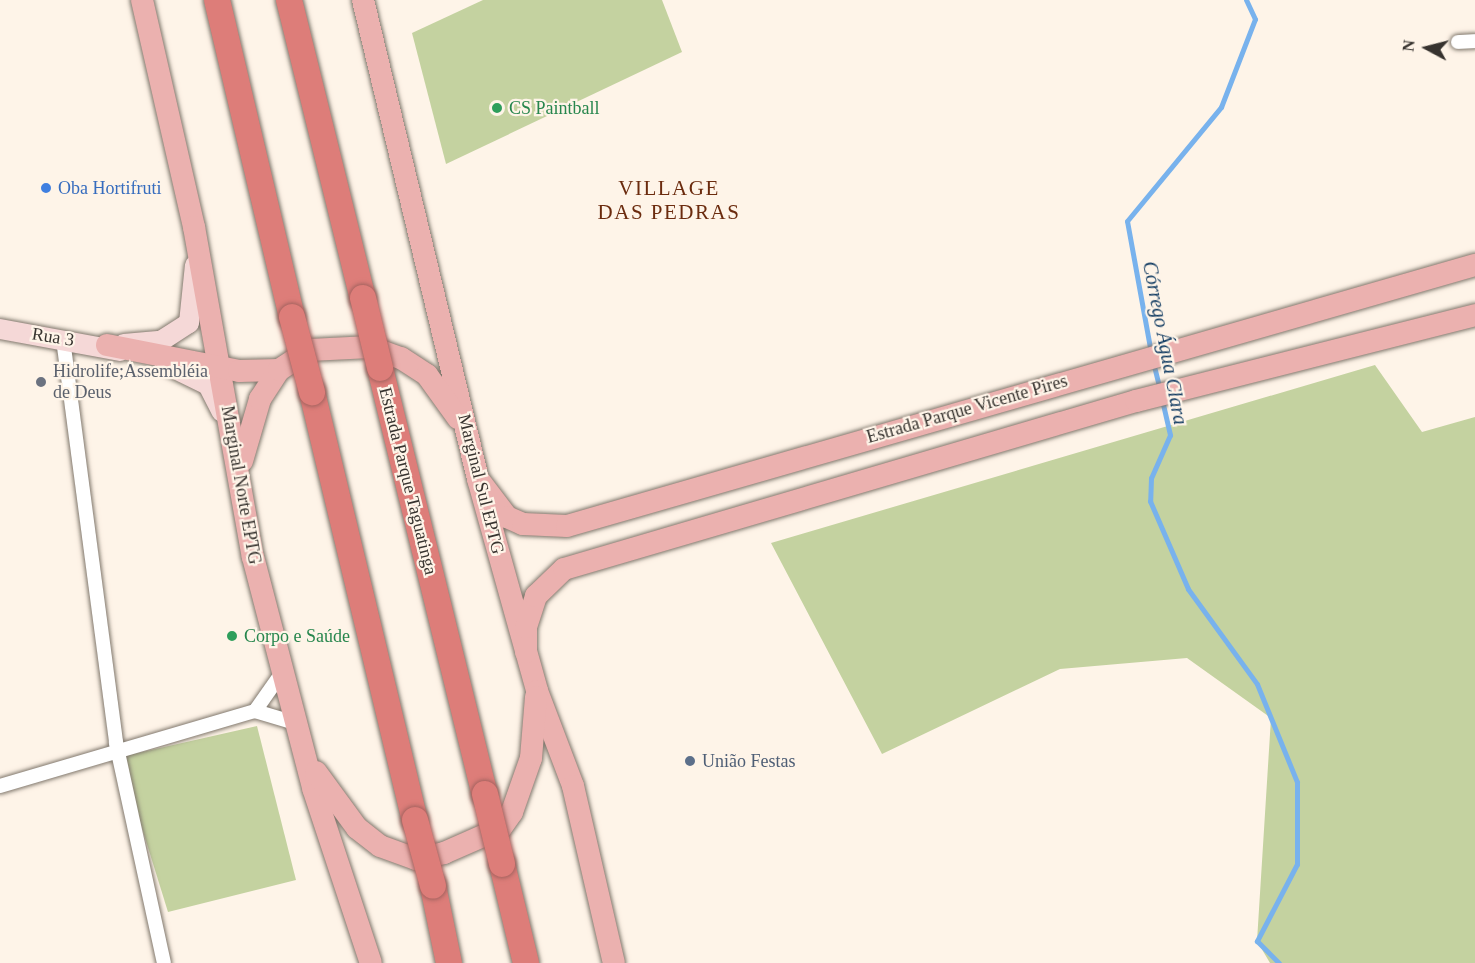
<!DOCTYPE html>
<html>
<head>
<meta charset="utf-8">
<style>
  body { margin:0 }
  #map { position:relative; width:1475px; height:963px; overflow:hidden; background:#fef4e8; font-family:Georgia,serif }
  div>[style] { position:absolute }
  .green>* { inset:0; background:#c4d2a0 }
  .stream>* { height:5px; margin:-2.5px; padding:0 2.5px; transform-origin:2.5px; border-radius:2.5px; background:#78b2ed }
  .roads { filter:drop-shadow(0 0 2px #81786d) drop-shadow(0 0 2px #81786d) }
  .street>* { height:14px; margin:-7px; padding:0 7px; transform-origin:7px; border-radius:7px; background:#fff }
  .secondary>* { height:20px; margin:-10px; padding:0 10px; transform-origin:10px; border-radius:10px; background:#f5d8d7 }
  .primary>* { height:22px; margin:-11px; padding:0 11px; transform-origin:11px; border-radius:11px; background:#ebb1af }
  .highway>* { height:26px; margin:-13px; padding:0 13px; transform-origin:13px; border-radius:13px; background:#dd7d79 }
  .bridges { filter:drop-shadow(0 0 2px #a3635f) drop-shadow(0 0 2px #a3635f) }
  .highway-bridge>* { height:26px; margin:-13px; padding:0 13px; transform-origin:13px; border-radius:13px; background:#dd7d79 }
  .dots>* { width:16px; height:16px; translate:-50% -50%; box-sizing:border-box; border:3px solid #fef4e8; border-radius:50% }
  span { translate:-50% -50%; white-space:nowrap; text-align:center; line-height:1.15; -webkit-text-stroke:4.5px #fef4e8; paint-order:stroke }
  .leisure-label { font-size:18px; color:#27864d }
  .left { translate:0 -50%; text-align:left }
  .shop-label { font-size:18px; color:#366cbe }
  .street-label { font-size:18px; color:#37332f }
  .worship-label { font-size:18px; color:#5b616d }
  .service-label { font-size:18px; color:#4e5e75 }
  .water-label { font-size:20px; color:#113b62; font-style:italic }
  .quarter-label { font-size:21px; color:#6b2b0e; letter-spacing:1.5px }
  .north { position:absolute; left:1397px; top:18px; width:60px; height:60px; -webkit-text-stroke:4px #fef4e8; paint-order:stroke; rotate:277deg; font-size:16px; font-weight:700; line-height:24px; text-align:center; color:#37332f }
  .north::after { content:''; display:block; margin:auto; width:21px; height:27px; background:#37332f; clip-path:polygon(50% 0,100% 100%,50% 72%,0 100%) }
</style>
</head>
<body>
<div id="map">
  <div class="green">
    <div style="clip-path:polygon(483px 0,662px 0,682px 52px,446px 164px,412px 33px)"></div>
    <div style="clip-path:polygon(1375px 365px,1422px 432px,1475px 417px,1475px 963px,1270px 963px,1257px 941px,1271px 718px,1187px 658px,1060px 669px,882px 754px,771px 543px)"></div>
    <div style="clip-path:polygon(257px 726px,296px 880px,168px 912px,120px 757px)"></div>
  </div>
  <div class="stream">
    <div style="left:1151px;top:353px;width:134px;rotate:-100.3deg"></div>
    <div style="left:1127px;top:221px;width:148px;rotate:-50.5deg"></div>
    <div style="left:1221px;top:107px;width:94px;rotate:-68.9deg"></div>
    <div style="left:1255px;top:19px;width:21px;rotate:-115deg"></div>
    <div style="left:1153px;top:362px;width:30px;rotate:76deg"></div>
    <div style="left:1162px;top:400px;width:36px;rotate:77deg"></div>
    <div style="left:1170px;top:435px;width:47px;rotate:113.8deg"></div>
    <div style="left:1151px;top:478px;width:23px;rotate:92deg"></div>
    <div style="left:1150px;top:501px;width:96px;rotate:66.6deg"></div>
    <div style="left:1188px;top:589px;width:117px;rotate:54deg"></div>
    <div style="left:1257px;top:684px;width:106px;rotate:67.8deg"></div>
    <div style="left:1297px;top:782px;width:82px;rotate:90deg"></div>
    <div style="left:1297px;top:864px;width:87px;rotate:117.5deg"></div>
    <div style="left:1257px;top:941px;width:31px;rotate:45deg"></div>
  </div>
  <div class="roads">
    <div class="street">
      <div style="left:1458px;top:42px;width:17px;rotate:-3deg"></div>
      <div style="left:63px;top:339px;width:407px;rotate:82.5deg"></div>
      <div style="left:116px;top:743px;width:225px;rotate:77.7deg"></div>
      <div style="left:255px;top:711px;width:45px;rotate:-54.9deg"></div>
      <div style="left:0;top:786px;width:266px;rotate:-16.4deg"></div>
      <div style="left:255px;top:711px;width:42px;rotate:16.7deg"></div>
    </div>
    <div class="secondary">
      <div style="left:0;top:329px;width:122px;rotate:10.4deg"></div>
      <div style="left:124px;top:344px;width:37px;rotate:-5deg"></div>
      <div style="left:161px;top:341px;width:33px;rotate:-33deg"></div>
      <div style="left:189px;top:323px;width:58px;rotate:-84.1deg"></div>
      <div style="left:165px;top:364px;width:48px;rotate:26deg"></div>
      <div style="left:208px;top:385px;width:30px;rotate:63deg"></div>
    </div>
    <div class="primary">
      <div style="left:142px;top:0;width:233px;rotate:77.1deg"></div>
      <div style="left:194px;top:227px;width:335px;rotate:79.9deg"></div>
      <div style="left:253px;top:557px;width:239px;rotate:75.4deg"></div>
      <div style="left:313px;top:788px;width:184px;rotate:71.7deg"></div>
      <div style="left:363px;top:0;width:493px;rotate:76.5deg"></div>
      <div style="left:478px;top:479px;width:220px;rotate:74.4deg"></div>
      <div style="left:537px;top:691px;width:102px;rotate:69.2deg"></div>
      <div style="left:573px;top:786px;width:182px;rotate:77deg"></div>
      <div style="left:107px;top:345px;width:135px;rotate:11.1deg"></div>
      <div style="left:239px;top:371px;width:40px;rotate:-1.4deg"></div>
      <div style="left:242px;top:461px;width:65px;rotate:-73.8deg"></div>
      <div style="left:260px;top:399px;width:35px;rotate:-57deg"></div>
      <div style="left:279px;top:370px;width:37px;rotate:-33deg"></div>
      <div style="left:310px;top:350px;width:60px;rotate:-2.9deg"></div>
      <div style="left:370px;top:347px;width:33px;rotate:20deg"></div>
      <div style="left:401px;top:358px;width:31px;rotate:33deg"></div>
      <div style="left:427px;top:375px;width:53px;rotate:54.2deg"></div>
      <div style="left:478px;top:479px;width:48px;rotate:52.7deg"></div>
      <div style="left:507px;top:517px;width:17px;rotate:24deg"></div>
      <div style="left:523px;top:524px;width:44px;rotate:2.6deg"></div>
      <div style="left:567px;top:526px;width:945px;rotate:-16.04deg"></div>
      <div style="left:526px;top:652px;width:25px;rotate:-90deg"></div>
      <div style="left:526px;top:627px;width:33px;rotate:-72deg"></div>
      <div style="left:536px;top:596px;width:39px;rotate:-44deg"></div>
      <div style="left:564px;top:569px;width:596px;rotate:-16.37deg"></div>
      <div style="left:1136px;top:401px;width:350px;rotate:-14.2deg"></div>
      <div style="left:316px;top:772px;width:69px;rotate:53.8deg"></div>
      <div style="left:357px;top:828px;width:29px;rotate:38deg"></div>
      <div style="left:380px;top:846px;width:38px;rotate:20deg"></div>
      <div style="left:416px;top:859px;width:29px;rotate:-12deg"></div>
      <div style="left:444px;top:853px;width:62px;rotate:-23.7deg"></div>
      <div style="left:501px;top:828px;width:19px;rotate:-55deg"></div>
      <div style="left:512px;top:812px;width:57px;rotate:-70.6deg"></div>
      <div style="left:531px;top:758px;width:61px;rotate:-85.3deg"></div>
    </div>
    <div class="highway">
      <div style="left:217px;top:0;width:326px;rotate:76.7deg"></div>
      <div style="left:289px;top:0;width:307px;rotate:76.1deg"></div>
      <div style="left:380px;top:368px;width:439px;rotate:76.2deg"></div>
      <div style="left:312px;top:392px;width:440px;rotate:76.5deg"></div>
      <div style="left:502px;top:864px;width:102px;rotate:76.4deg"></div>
      <div style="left:433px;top:886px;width:79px;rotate:78.3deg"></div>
    </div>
  </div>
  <div class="bridges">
    <div class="highway-bridge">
      <div style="left:363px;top:298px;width:72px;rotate:76.3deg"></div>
      <div style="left:292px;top:317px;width:78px;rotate:75.1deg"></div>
      <div style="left:485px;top:794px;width:72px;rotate:76.3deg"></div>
      <div style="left:415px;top:820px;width:68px;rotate:74.7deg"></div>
    </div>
  </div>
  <div class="dots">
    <div style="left:497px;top:108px;background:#2e9e5b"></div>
    <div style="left:46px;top:188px;background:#3f7fe0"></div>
    <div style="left:41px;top:382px;background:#6b7280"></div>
    <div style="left:232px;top:636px;background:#2e9e5b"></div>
    <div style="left:690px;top:761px;background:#5c6f8a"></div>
  </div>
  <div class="leisure-label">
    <span class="left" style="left:509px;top:108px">CS Paintball</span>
    <span class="left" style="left:244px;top:636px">Corpo e Saúde</span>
  </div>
  <div class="shop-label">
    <span class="left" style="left:58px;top:188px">Oba Hortifruti</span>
  </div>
  <div class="street-label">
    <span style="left:53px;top:337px;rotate:9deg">Rua 3</span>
    <span style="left:967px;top:409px;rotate:-16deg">Estrada Parque Vicente Pires</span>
    <span style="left:408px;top:481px;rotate:76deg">Estrada Parque Taguatinga</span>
    <span style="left:481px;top:484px;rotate:76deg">Marginal Sul EPTG</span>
    <span style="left:241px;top:485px;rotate:80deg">Marginal Norte EPTG</span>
  </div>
  <div class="worship-label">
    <span class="left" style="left:53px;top:382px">Hidrolife;Assembléia<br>de Deus</span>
  </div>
  <div class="service-label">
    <span class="left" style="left:702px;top:761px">União Festas</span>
  </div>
  <div class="water-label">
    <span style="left:1165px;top:343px;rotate:79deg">Córrego Água Clara</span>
  </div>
  <div class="quarter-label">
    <span style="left:669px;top:200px">VILLAGE<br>DAS PEDRAS</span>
  </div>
  <div class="north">N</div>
</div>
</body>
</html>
